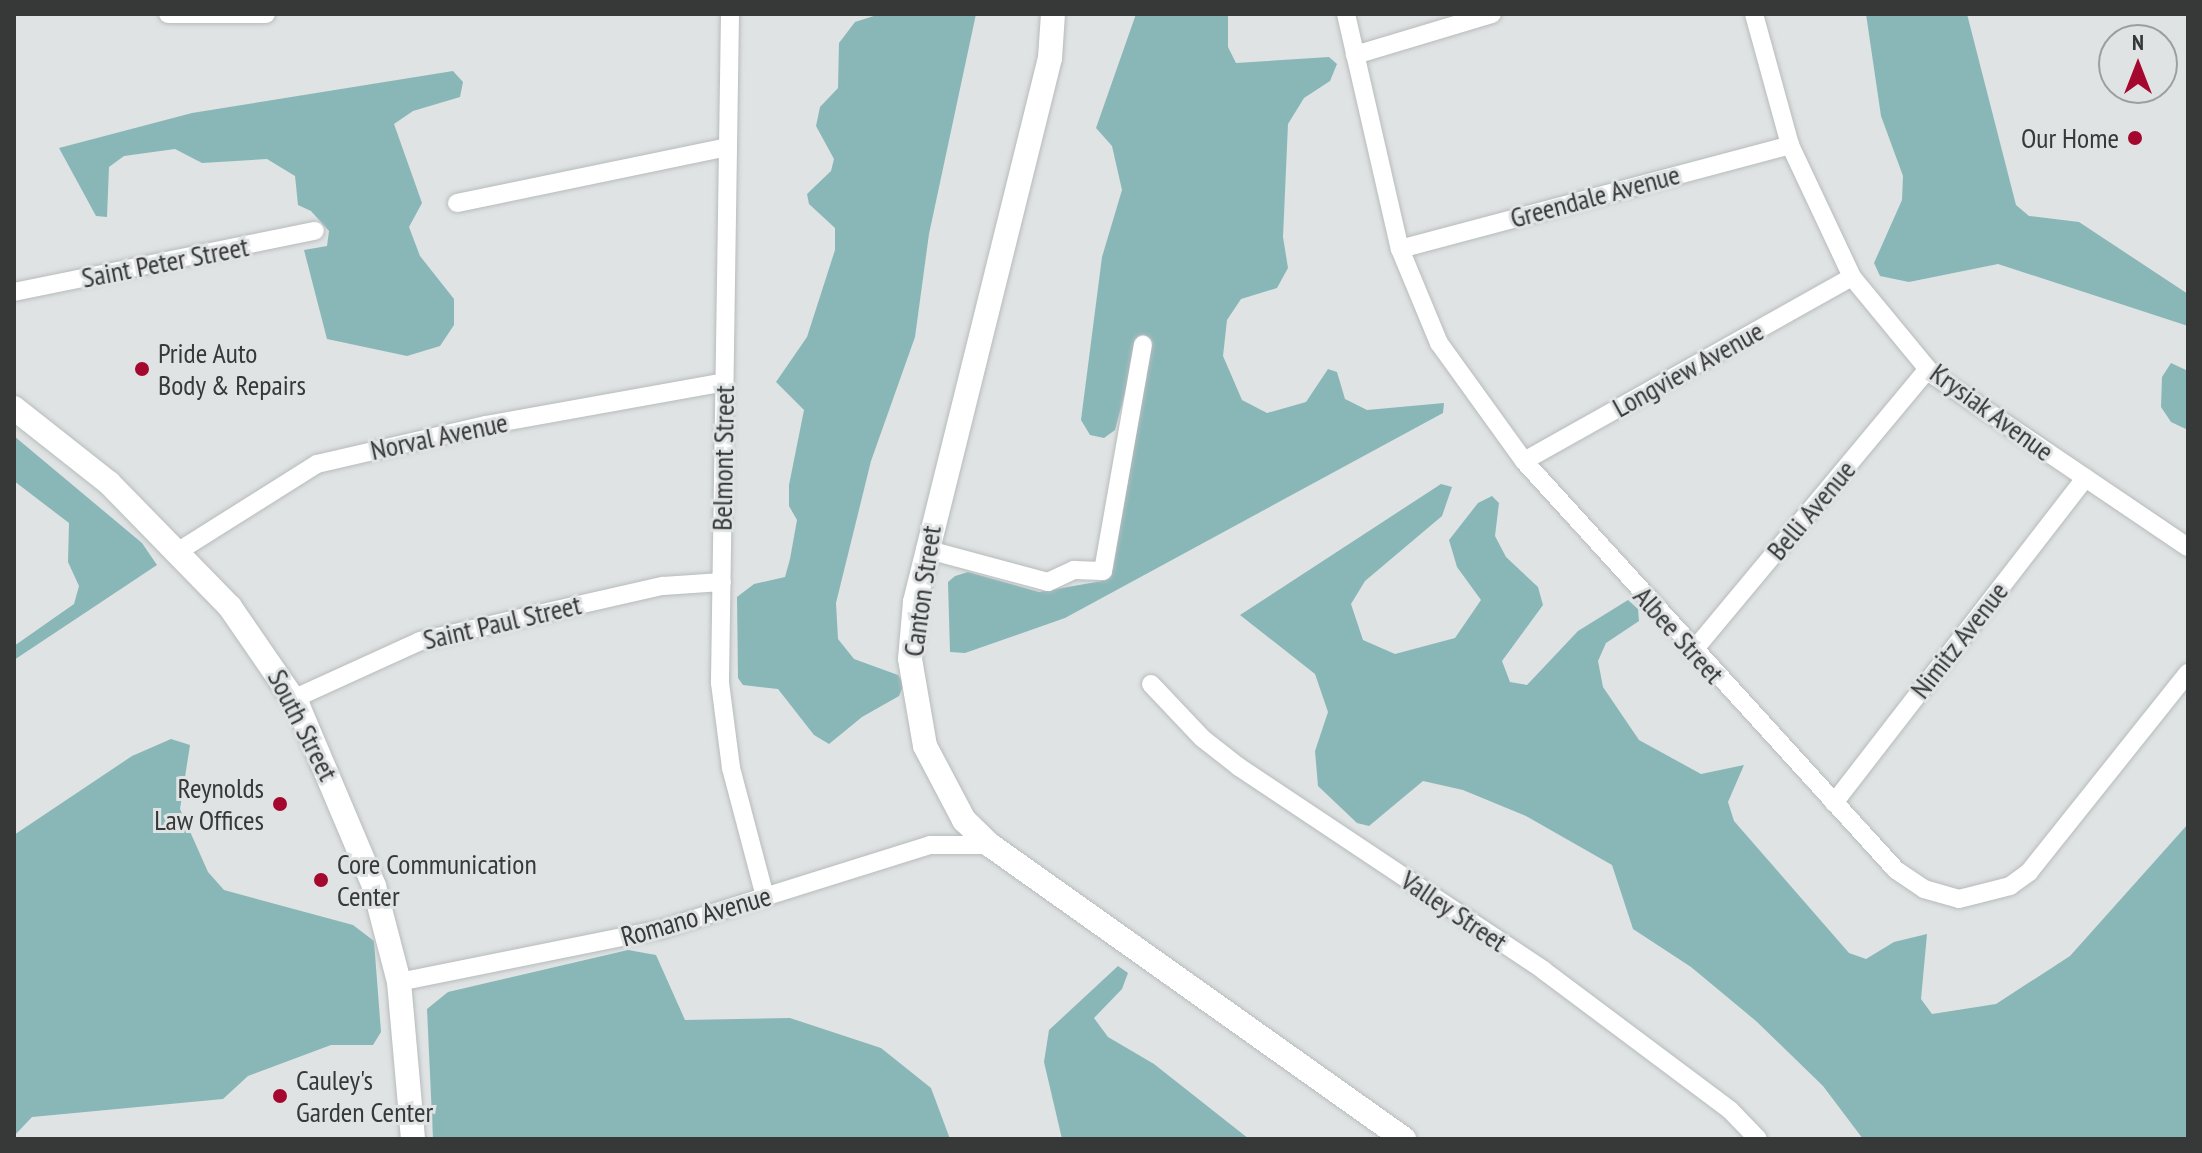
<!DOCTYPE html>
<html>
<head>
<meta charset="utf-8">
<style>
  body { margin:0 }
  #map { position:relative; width:2202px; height:1153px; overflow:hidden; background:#dfe3e3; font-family:"PT Sans Narrow",sans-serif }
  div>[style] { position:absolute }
  .forest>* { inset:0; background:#89b7b8 }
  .roads { filter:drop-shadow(0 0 2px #b7bbbc) drop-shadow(0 0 2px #b7bbbc) }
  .street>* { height:18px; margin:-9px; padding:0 9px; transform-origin:9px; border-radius:9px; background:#fff }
  .secondary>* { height:24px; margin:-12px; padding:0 12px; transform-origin:12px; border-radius:12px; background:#fff }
  .dots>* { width:22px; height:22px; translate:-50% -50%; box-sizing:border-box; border:4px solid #dfe3e3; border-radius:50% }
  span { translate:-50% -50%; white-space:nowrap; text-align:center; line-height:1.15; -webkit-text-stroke:6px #dfe3e3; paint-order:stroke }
  .poi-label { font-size:28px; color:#373838 }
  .right { translate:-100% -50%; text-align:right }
  .left { translate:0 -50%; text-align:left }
  .street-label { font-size:28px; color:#373838 }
  .frame { position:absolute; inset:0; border:16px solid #373838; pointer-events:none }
  .north { position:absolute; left:2098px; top:24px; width:80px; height:80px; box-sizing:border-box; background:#dfe3e3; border:2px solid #9c9f9f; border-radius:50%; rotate:0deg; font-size:22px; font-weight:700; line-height:32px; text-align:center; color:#373838 }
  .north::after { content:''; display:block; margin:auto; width:28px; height:36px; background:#a4082f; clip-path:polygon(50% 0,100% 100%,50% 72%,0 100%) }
</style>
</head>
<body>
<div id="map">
  <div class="forest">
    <div style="clip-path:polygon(880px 14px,976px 14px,929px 234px,915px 337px,871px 461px,836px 603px,838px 639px,854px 659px,898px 675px,904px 684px,899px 696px,862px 717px,829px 744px,814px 735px,778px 689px,743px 685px,738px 678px,737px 597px,754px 584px,785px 577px,790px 559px,797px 520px,789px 506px,789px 485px,804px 410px,776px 382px,807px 337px,835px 250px,835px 228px,809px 204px,807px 194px,831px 171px,834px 159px,816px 126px,820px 107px,838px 88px,839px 43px,855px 22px)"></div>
    <div style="clip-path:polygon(1136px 14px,1228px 14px,1228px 47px,1236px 63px,1329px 57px,1337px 64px,1330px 81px,1304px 98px,1288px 124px,1283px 237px,1288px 268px,1277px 288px,1241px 299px,1227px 320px,1223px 356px,1242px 400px,1267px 413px,1306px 402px,1328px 369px,1337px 372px,1345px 399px,1367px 410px,1444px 403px,1443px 413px,1065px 618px,965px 653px,950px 652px,948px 582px,955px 576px,968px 572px,1039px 592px,1102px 581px,1113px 569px,1151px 346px,1139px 341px,1115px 430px,1104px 438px,1090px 435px,1081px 420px,1102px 257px,1122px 190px,1112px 146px,1096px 128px)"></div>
    <div style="clip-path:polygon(1866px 14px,1967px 14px,2016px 205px,2029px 216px,2079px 222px,2188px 294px,2188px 326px,1998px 264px,1909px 282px,1880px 276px,1874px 263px,1902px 200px,1903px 176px,1881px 116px)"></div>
    <div style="clip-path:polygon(453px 71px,463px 82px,460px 97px,413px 111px,394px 124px,422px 203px,409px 227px,420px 256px,454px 299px,454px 325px,440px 346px,407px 356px,327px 339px,304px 250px,327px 246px,329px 231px,311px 211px,298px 205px,295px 176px,267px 159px,202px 163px,175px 149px,124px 156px,109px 167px,107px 217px,96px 216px,59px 148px,192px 113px)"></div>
    <div style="clip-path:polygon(2171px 363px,2188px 371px,2188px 430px,2171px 422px,2161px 407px,2162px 377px)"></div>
    <div style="clip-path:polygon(14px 436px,142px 543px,157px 565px,14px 660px,14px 646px,74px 604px,79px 586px,68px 562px,69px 523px,14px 481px)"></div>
    <div style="clip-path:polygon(1441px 484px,1452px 487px,1442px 516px,1365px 581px,1351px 604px,1363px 640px,1395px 654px,1455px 638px,1481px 600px,1457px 567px,1449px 540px,1478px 503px,1492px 496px,1499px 503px,1495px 536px,1506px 557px,1538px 587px,1543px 605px,1502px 661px,1510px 682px,1527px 685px,1578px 631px,1628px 600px,1638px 609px,1639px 621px,1606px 643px,1598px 661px,1603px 687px,1639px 740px,1701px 774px,1744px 765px,1728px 802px,1734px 821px,1849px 953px,1866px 959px,1894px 942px,1927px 934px,1921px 999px,1932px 1014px,1996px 1004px,2070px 956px,2188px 824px,2188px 1139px,1863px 1139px,1823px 1086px,1756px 1021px,1691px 967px,1633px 929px,1612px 865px,1526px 816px,1463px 790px,1423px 781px,1369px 826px,1357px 823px,1318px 786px,1315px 751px,1328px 712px,1315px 674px,1240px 615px)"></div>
    <div style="clip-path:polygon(171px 739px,190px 745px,180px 809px,208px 872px,224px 890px,353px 925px,374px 941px,381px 1032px,373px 1045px,331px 1045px,248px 1076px,223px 1099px,32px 1117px,14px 1136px,14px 835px,132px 756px)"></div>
    <div style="clip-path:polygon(628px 950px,656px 955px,685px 1020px,790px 1018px,881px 1048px,931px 1088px,950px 1139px,433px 1139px,427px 1009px,448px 992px)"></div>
    <div style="clip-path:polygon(1118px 966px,1128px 973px,1122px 989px,1094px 1018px,1108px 1037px,1154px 1064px,1249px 1139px,1062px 1139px,1044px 1062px,1049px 1030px)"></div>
  </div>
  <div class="roads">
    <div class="street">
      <div style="left:168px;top:14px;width:98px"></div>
      <div style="left:730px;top:14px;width:669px;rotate:90.86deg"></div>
      <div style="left:720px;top:683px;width:86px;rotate:82.6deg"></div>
      <div style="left:731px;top:768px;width:133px;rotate:75.2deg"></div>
      <div style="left:1346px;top:14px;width:241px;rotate:77.1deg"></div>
      <div style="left:1400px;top:249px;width:102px;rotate:67.5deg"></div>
      <div style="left:1439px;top:343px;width:145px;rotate:54.2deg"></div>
      <div style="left:1524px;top:461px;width:553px;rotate:47.71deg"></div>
      <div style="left:1896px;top:870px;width:34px;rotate:34deg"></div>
      <div style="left:1924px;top:889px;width:36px;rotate:16deg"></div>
      <div style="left:1959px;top:899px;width:53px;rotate:-14.3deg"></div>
      <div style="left:2010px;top:886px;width:24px;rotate:-36deg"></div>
      <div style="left:2029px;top:872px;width:255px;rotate:-51.4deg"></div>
      <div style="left:1754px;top:14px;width:136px;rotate:74.6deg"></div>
      <div style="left:1790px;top:145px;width:146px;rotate:64.8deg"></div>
      <div style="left:1852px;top:277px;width:126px;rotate:50.5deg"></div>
      <div style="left:1932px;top:374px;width:309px;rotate:34.1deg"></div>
      <div style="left:1355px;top:55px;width:143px;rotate:-16.7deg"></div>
      <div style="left:457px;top:203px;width:276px;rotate:-11.7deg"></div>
      <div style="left:1400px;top:249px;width:404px;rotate:-14.9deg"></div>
      <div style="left:14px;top:292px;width:307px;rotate:-11.5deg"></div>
      <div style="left:1524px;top:461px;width:376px;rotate:-29.3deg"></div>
      <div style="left:925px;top:549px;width:127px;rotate:15deg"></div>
      <div style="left:1048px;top:582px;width:29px;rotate:-25deg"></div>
      <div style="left:1074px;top:570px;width:29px;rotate:2deg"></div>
      <div style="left:1103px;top:571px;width:230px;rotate:-80deg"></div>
      <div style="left:177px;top:552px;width:165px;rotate:-32.2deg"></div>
      <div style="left:317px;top:464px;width:173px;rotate:-13deg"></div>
      <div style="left:486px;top:425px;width:242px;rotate:-10.2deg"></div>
      <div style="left:1693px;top:651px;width:367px;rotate:-50.2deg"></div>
      <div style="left:1151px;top:684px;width:74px;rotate:46.6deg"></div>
      <div style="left:1202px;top:738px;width:47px;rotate:38.1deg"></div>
      <div style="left:1239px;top:767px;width:366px;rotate:33.7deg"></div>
      <div style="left:1543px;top:970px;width:234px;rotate:36.8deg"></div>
      <div style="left:1730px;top:1110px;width:40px;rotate:46deg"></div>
      <div style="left:293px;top:699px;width:140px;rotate:-24.5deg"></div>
      <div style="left:420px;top:641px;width:249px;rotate:-12.8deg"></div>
      <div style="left:663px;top:586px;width:59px;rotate:-3.9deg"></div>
      <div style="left:1834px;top:803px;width:411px;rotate:-52.3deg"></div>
      <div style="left:399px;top:982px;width:268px;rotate:-11.4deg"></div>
      <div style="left:662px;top:929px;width:281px;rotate:-17.4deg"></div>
      <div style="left:930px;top:845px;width:60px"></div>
    </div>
    <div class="secondary">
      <div style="left:1053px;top:14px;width:44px;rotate:93.9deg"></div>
      <div style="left:1050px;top:58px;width:561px;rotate:103.94deg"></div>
      <div style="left:915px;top:602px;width:57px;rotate:95deg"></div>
      <div style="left:910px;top:659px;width:88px;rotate:80.2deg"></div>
      <div style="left:925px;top:746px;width:84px;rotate:62.2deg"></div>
      <div style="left:964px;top:820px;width:36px;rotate:44deg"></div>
      <div style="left:990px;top:845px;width:508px;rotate:35.38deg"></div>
      <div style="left:14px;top:408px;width:121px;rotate:38.3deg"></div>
      <div style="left:109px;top:483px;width:173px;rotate:45.7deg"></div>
      <div style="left:230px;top:607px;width:120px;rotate:55.5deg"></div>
      <div style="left:298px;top:706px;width:195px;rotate:67.1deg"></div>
      <div style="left:374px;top:886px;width:99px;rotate:75.4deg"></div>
      <div style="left:399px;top:982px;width:158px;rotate:84.9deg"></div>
    </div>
  </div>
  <div class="dots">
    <div style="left:2135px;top:138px;background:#a4082f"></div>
    <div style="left:142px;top:369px;background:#a4082f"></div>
    <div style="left:280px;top:804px;background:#a4082f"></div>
    <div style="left:321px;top:880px;background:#a4082f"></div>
    <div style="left:280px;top:1096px;background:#a4082f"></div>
  </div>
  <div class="poi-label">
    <span class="right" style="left:2119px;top:138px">Our Home</span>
    <span class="left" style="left:158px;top:369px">Pride Auto<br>Body &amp; Repairs</span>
    <span class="right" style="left:264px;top:804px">Reynolds<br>Law Offices</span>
    <span class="left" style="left:337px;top:880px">Core Communication<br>Center</span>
    <span class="left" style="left:296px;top:1096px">Cauley's<br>Garden Center</span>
  </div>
  <div class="street-label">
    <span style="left:1595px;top:196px;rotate:-15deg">Greendale Avenue</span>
    <span style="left:165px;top:262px;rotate:-11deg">Saint Peter Street</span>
    <span style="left:1688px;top:369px;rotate:-29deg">Longview Avenue</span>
    <span style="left:1992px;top:412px;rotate:36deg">Krysiak Avenue</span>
    <span style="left:439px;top:436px;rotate:-12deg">Norval Avenue</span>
    <span style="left:723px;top:458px;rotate:-89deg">Belmont Street</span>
    <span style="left:1811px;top:510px;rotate:-50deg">Belli Avenue</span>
    <span style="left:922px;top:591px;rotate:-82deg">Canton Street</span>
    <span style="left:502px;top:622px;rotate:-13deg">Saint Paul Street</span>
    <span style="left:1679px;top:635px;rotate:48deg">Albee Street</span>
    <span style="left:1959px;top:640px;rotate:-52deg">Nimitz Avenue</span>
    <span style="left:303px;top:725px;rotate:63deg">South Street</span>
    <span style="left:1454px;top:911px;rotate:34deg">Valley Street</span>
    <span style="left:696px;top:916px;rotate:-16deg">Romano Avenue</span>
  </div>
  <div class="frame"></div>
  <div class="north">N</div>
</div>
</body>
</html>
